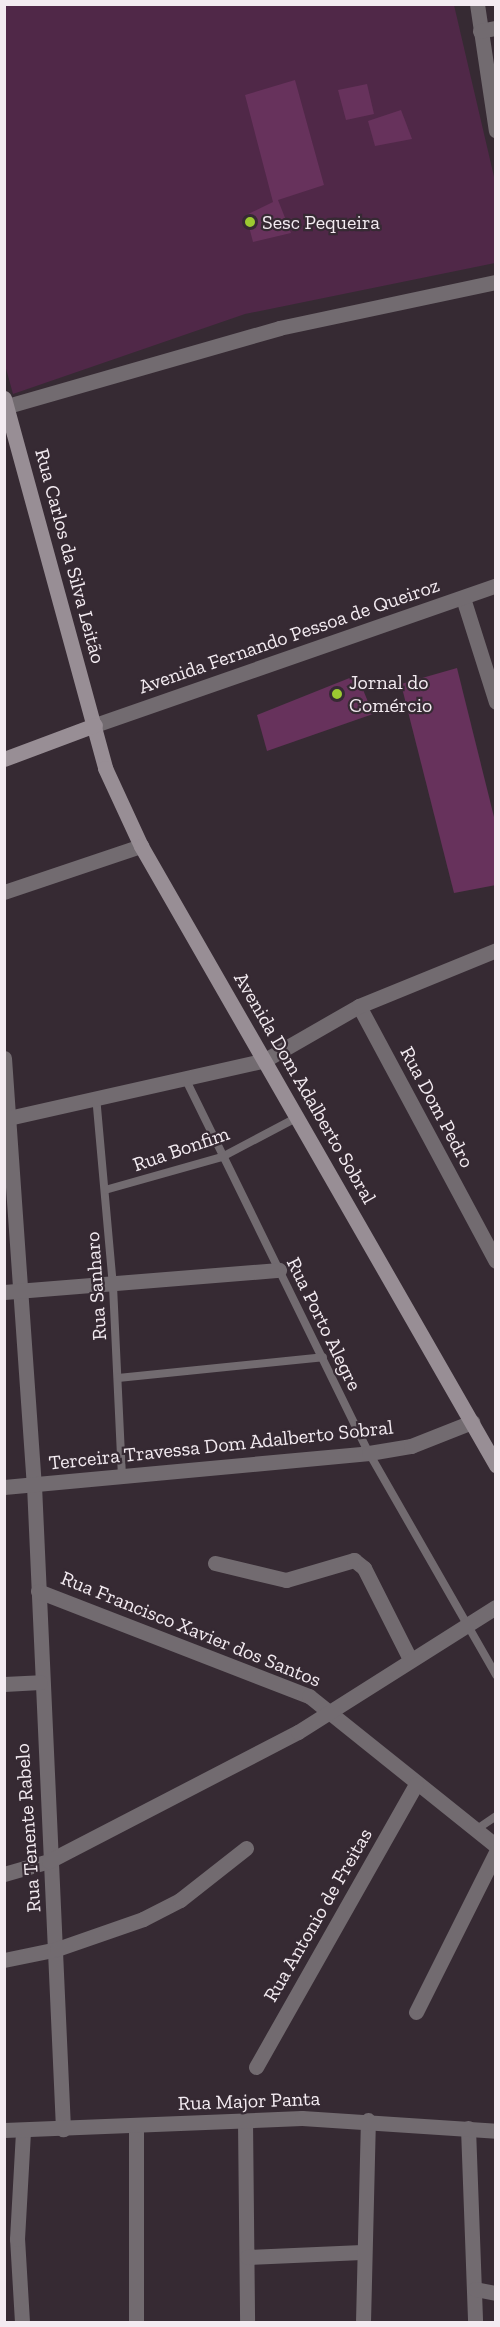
<!DOCTYPE html>
<html>
<head>
<meta charset="utf-8">
<style>
  body { margin:0 }
  #map { position:relative; width:500px; height:2327px; overflow:hidden; background:#362a33; font-family:"Zilla Slab",serif }
  div>[style] { position:absolute }
  .green>* { inset:0; background:#502848 }
  .building>* { inset:0; background:#67325c }
  .service>* { height:8px; margin:-4px; padding:0 4px; transform-origin:4px; border-radius:4px; background:#726b70 }
  .minor>* { height:15px; margin:-7.5px; padding:0 7.5px; transform-origin:7.5px; border-radius:7.5px; background:#726b70 }
  .tertiary>* { height:15px; margin:-7.5px; padding:0 7.5px; transform-origin:7.5px; border-radius:7.5px; background:#726b70 }
  .secondary>* { height:15px; margin:-7.5px; padding:0 7.5px; transform-origin:7.5px; border-radius:7.5px; background:#988e95 }
  .dots>* { width:16px; height:16px; translate:-50% -50%; box-sizing:border-box; border:3px solid #362a33; border-radius:50% }
  span { translate:-50% -50%; white-space:nowrap; text-align:center; line-height:1.15; -webkit-text-stroke:4.5px #362a33; paint-order:stroke }
  .poi-label { font-size:20px; color:#f3ebf1 }
  .left { translate:0 -50%; text-align:left }
  .street-label { font-size:20px; color:#f3ebf1 }
  .frame { position:absolute; inset:0; border:6px solid #f3ebf1; pointer-events:none }
</style>
</head>
<body>
<div id="map">
  <div class="green">
    <div style="clip-path:polygon(5px 5px,454px 5px,495px 181px,495px 263px,245px 314px,13px 394px,5px 365px)"></div>
  </div>
  <div class="building">
    <div style="clip-path:polygon(295px 80px,324px 185px,278px 200px,291px 233px,253px 242px,246px 215px,273px 202px,245px 95px)"></div>
    <div style="clip-path:polygon(367px 84px,374px 114px,346px 120px,338px 90px)"></div>
    <div style="clip-path:polygon(401px 110px,412px 139px,375px 146px,368px 121px)"></div>
    <div style="clip-path:polygon(457px 668px,496px 825px,496px 885px,454px 893px,401px 684px)"></div>
    <div style="clip-path:polygon(357px 675px,373px 714px,267px 751px,257px 715px)"></div>
  </div>
  <div class="service">
    <div style="left:185px;top:1078px;width:418px;rotate:63.9deg"></div>
    <div style="left:369px;top:1453px;width:256px;rotate:60.2deg"></div>
    <div style="left:96px;top:1096px;width:191px;rotate:84.9deg"></div>
    <div style="left:113px;top:1286px;width:189px;rotate:87.3deg"></div>
    <div style="left:105px;top:1190px;width:122px;rotate:-15.8deg"></div>
    <div style="left:222px;top:1157px;width:86px;rotate:-27.8deg"></div>
    <div style="left:118px;top:1378px;width:206px;rotate:-5.8deg"></div>
    <div style="left:477px;top:1829px;width:23px;rotate:-34deg"></div>
  </div>
  <div class="minor">
    <div style="left:477px;top:4px;width:128px;rotate:81.5deg"></div>
    <div style="left:480px;top:31px;width:16px;rotate:-11deg"></div>
    <div style="left:4px;top:407px;width:286px;rotate:-16deg"></div>
    <div style="left:279px;top:328px;width:222px;rotate:-12deg"></div>
    <div style="left:463px;top:598px;width:109px;rotate:72.4deg"></div>
    <div style="left:4px;top:892px;width:145px;rotate:-18.6deg"></div>
    <div style="left:359px;top:1006px;width:289px;rotate:61.8deg"></div>
    <div style="left:4px;top:1058px;width:428px;rotate:86deg"></div>
    <div style="left:34px;top:1485px;width:645px;rotate:87.42deg"></div>
    <div style="left:4px;top:1119px;width:268px;rotate:-12.7deg"></div>
    <div style="left:265px;top:1060px;width:108px;rotate:-29.9deg"></div>
    <div style="left:359px;top:1006px;width:148px;rotate:-22.2deg"></div>
    <div style="left:4px;top:1292px;width:276px;rotate:-4.6deg"></div>
    <div style="left:4px;top:1487px;width:367px;rotate:-5.3deg"></div>
    <div style="left:369px;top:1453px;width:43px;rotate:-9.5deg"></div>
    <div style="left:411px;top:1446px;width:66px;rotate:-21.5deg"></div>
    <div style="left:215px;top:1563px;width:73px;rotate:13.5deg"></div>
    <div style="left:286px;top:1580px;width:71px;rotate:-16.4deg"></div>
    <div style="left:354px;top:1560px;width:13px;rotate:39deg"></div>
    <div style="left:364px;top:1568px;width:102px;rotate:63.2deg"></div>
    <div style="left:38px;top:1591px;width:291px;rotate:21.2deg"></div>
    <div style="left:309px;top:1696px;width:240px;rotate:38.7deg"></div>
    <div style="left:4px;top:1684px;width:36px;rotate:-3deg"></div>
    <div style="left:4px;top:1874px;width:47px;rotate:-16.1deg"></div>
    <div style="left:49px;top:1861px;width:280px;rotate:-27.4deg"></div>
    <div style="left:298px;top:1732px;width:234px;rotate:-32.3deg"></div>
    <div style="left:4px;top:1960px;width:54px;rotate:-11.7deg"></div>
    <div style="left:57px;top:1949px;width:91px;rotate:-19.2deg"></div>
    <div style="left:143px;top:1919px;width:42px;rotate:-27.2deg"></div>
    <div style="left:180px;top:1900px;width:84px;rotate:-38.2deg"></div>
    <div style="left:416px;top:2012px;width:179px;rotate:-63.4deg"></div>
    <div style="left:256px;top:2067px;width:325px;rotate:-60.5deg"></div>
    <div style="left:245px;top:2121px;width:201px;rotate:89.4deg"></div>
    <div style="left:468px;top:2128px;width:194px;rotate:87.9deg"></div>
    <div style="left:247px;top:2257px;width:115px;rotate:-2.5deg"></div>
    <div style="left:475px;top:2289px;width:21px;rotate:11deg"></div>
    <div style="left:22px;top:2322px;width:83px;rotate:-93.4deg"></div>
    <div style="left:17px;top:2239px;width:109px;rotate:-86.8deg"></div>
    <div style="left:136px;top:2322px;width:196px;rotate:-90deg"></div>
    <div style="left:363px;top:2322px;width:202px;rotate:-88.6deg"></div>
  </div>
  <div class="tertiary">
    <div style="left:95px;top:725px;width:425px;rotate:-19.2deg"></div>
    <div style="left:4px;top:2130px;width:298px;rotate:-2.3deg"></div>
    <div style="left:302px;top:2118px;width:194px;rotate:3.8deg"></div>
  </div>
  <div class="secondary">
    <div style="left:4px;top:398px;width:384px;rotate:74.7deg"></div>
    <div style="left:105px;top:768px;width:86px;rotate:65.2deg"></div>
    <div style="left:141px;top:846px;width:714px;rotate:60.17deg"></div>
    <div style="left:4px;top:759px;width:97px;rotate:-20.5deg"></div>
  </div>
  <div class="dots">
    <div style="left:250px;top:222px;background:#9cca31"></div>
    <div style="left:337px;top:694px;background:#9cca31"></div>
  </div>
  <div class="poi-label">
    <span class="left" style="left:262px;top:222px">Sesc Pequeira</span>
    <span class="left" style="left:349px;top:694px">Jornal do<br>Comércio</span>
  </div>
  <div class="street-label">
    <span style="left:70px;top:556px;rotate:75deg">Rua Carlos da Silva Leitão</span>
    <span style="left:289px;top:636px;rotate:-19deg">Avenida Fernando Pessoa de Queiroz</span>
    <span style="left:305px;top:1088px;rotate:60deg">Avenida Dom Adalberto Sobral</span>
    <span style="left:437px;top:1107px;rotate:62deg">Rua Dom Pedro</span>
    <span style="left:181px;top:1149px;rotate:-19deg">Rua Bonfim</span>
    <span style="left:96px;top:1286px;rotate:-94deg">Rua Sanharo</span>
    <span style="left:324px;top:1324px;rotate:64deg">Rua Porto Alegre</span>
    <span style="left:221px;top:1445px;rotate:-6deg">Terceira Travessa Dom Adalberto Sobral</span>
    <span style="left:191px;top:1629px;rotate:22deg">Rua Francisco Xavier dos Santos</span>
    <span style="left:28px;top:1828px;rotate:-94deg">Rua Tenente Rabelo</span>
    <span style="left:318px;top:1915px;rotate:-60deg">Rua Antonio de Freitas</span>
    <span style="left:249px;top:2101px;rotate:-2deg">Rua Major Panta</span>
  </div>
  <div class="frame"></div>
</div>
</body>
</html>
